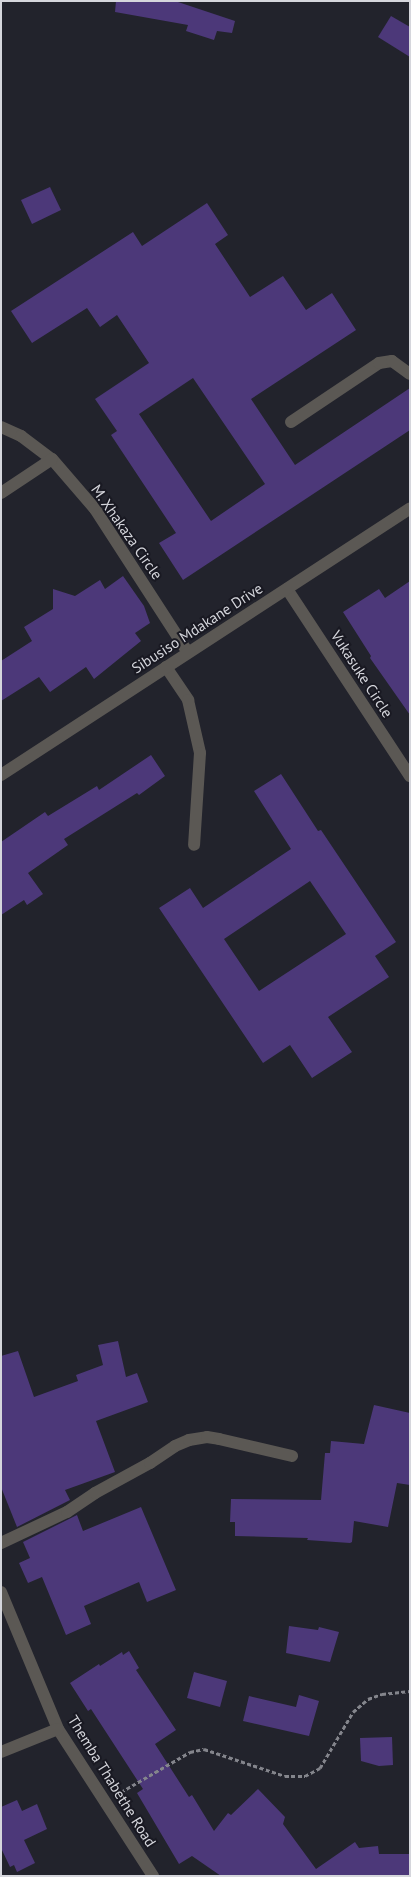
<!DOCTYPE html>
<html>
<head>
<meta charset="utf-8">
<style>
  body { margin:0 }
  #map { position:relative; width:411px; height:1877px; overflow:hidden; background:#22232c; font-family:"PT Sans",sans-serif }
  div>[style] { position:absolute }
  .building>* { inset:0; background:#4c3879 }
  .path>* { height:3px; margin-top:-1.5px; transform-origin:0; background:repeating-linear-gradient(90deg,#84858c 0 4px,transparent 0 6.5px) }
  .minor>* { height:12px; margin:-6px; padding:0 6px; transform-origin:6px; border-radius:6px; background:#5b5854 }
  span { translate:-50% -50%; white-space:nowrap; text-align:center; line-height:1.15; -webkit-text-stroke:4px #191922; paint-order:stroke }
  .street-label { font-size:15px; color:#d5d6dc }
  .frame { position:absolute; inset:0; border:2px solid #d5d6dc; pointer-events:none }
</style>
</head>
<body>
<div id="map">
  <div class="building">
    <div style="clip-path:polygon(116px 1px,175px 1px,235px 21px,232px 33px,217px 31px,214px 40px,186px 31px,188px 25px,115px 12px)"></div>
    <div style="clip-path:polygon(391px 16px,410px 27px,410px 57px,378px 37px)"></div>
    <div style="clip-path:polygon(50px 187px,61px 210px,32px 224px,21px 200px)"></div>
    <div style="clip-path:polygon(evenodd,207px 203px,228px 235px,215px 244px,250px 297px,283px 276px,306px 310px,332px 293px,356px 330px,251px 399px,295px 465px,410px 388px,410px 430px,183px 580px,159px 543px,176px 533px,111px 435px,117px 431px,95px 399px,149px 363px,117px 315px,100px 327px,87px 308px,32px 343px,11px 311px,133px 232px,142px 246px,207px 203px,193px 378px,265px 484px,211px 521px,139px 414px,193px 378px)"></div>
    <div style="clip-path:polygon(123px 576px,144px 606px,150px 623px,135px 633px,141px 641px,94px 679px,86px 667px,50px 692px,39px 677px,1px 701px,1px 661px,32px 641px,24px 627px,53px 609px,53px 589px,75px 596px,100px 580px,105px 589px)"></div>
    <div style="clip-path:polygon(410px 581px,410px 715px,370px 658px,371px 656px,343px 612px,379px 589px,385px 598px)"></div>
    <div style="clip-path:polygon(151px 755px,165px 776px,139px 795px,137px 793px,64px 839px,68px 845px,28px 873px,43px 894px,27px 905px,24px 900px,1px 915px,1px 842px,45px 812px,48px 816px,97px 786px,99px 790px)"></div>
    <div style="clip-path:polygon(evenodd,281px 774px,318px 831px,321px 830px,396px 942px,375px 956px,389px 977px,328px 1017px,352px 1052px,312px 1078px,290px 1045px,263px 1063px,159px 908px,190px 888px,203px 908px,291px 849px,254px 791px,281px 774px,310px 881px,346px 934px,259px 991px,224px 939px,310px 881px)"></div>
    <div style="clip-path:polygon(118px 1341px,126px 1377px,137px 1373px,148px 1402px,96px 1421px,115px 1472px,65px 1490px,70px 1500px,17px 1527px,1px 1487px,1px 1356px,18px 1351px,34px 1397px,78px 1381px,76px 1375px,103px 1365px,98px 1345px)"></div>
    <div style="clip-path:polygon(374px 1405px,410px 1413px,410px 1485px,397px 1483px,388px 1527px,354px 1521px,352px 1542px,350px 1543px,307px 1540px,308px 1538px,235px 1536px,235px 1522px,230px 1522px,231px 1499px,321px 1500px,325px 1453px,330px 1453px,331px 1441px,364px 1444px)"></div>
    <div style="clip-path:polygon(141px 1507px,176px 1590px,147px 1602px,139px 1582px,84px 1606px,91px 1624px,66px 1635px,42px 1577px,28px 1583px,19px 1563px,30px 1558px,23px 1542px,77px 1515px,83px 1531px)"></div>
    <div style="clip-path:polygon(289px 1626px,318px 1630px,319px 1627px,339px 1632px,330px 1662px,286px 1653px)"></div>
    <div style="clip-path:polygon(129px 1651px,139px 1668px,136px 1670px,176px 1730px,155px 1744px,189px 1797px,192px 1795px,214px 1831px,228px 1813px,231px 1815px,258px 1789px,285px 1817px,283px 1824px,316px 1869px,355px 1842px,359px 1848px,378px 1846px,379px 1854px,410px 1854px,410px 1876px,221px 1876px,192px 1856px,179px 1864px,137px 1793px,143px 1789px,91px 1709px,88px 1711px,70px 1683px,99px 1664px,100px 1666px,122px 1652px,123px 1655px)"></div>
    <div style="clip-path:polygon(194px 1672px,227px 1681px,220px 1707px,187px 1698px)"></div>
    <div style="clip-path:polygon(299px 1695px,319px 1701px,309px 1736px,243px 1721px,249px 1696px,296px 1707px)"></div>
    <div style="clip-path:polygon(392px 1737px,393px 1765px,379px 1766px,361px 1761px,360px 1738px)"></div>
    <div style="clip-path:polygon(17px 1800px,22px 1811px,37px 1804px,47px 1829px,24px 1840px,35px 1863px,17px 1872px,14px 1865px,10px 1867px,1px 1848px,1px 1807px)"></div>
  </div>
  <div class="path">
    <div style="left:121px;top:1792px;width:80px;rotate:-30.1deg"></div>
    <div style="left:190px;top:1752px;width:14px;rotate:-12deg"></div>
    <div style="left:204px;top:1749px;width:85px;rotate:18.4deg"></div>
    <div style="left:285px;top:1776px;width:20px"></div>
    <div style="left:305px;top:1776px;width:17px;rotate:-28deg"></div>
    <div style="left:320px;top:1768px;width:65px;rotate:-59.5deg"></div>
    <div style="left:353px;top:1712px;width:20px;rotate:-41deg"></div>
    <div style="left:368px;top:1699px;width:15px;rotate:-20deg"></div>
    <div style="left:382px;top:1694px;width:28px;rotate:-6deg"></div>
  </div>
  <div class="minor">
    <div style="left:291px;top:422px;width:106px;rotate:-33.8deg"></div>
    <div style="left:379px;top:363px;width:13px;rotate:-9deg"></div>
    <div style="left:392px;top:361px;width:22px;rotate:36deg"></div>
    <div style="left:1px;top:427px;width:22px;rotate:24deg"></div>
    <div style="left:21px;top:436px;width:39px;rotate:37deg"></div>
    <div style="left:52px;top:459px;width:66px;rotate:49.3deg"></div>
    <div style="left:95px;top:509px;width:171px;rotate:57.1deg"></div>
    <div style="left:1px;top:493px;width:61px;rotate:-33.7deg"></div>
    <div style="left:287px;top:589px;width:224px;rotate:56.7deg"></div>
    <div style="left:166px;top:667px;width:40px;rotate:56deg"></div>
    <div style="left:188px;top:700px;width:54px;rotate:77.2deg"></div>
    <div style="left:200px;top:753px;width:92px;rotate:93.7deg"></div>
    <div style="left:1px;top:775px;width:488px;rotate:-33.1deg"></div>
    <div style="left:1px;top:1543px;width:73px;rotate:-25.2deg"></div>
    <div style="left:67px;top:1512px;width:34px;rotate:-34deg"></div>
    <div style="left:95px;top:1493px;width:63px;rotate:-28.6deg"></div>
    <div style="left:150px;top:1463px;width:30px;rotate:-34deg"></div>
    <div style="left:175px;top:1446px;width:15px;rotate:-23deg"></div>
    <div style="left:189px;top:1440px;width:18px;rotate:-9deg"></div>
    <div style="left:207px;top:1437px;width:12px;rotate:9deg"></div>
    <div style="left:219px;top:1439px;width:75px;rotate:13.1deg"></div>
    <div style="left:1px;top:1592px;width:148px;rotate:67.4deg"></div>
    <div style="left:58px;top:1729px;width:175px;rotate:57.1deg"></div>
    <div style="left:1px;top:1752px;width:61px;rotate:-22deg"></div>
  </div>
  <div class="street-label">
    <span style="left:127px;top:532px;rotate:55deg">M. Xhakaza Circle</span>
    <span style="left:197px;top:628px;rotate:-33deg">Sibusiso Mdakane Drive</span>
    <span style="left:362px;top:674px;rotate:57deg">Vukasuke Circle</span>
    <span style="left:112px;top:1781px;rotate:58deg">Themba Thabethe Road</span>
  </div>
  <div class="frame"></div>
</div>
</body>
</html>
